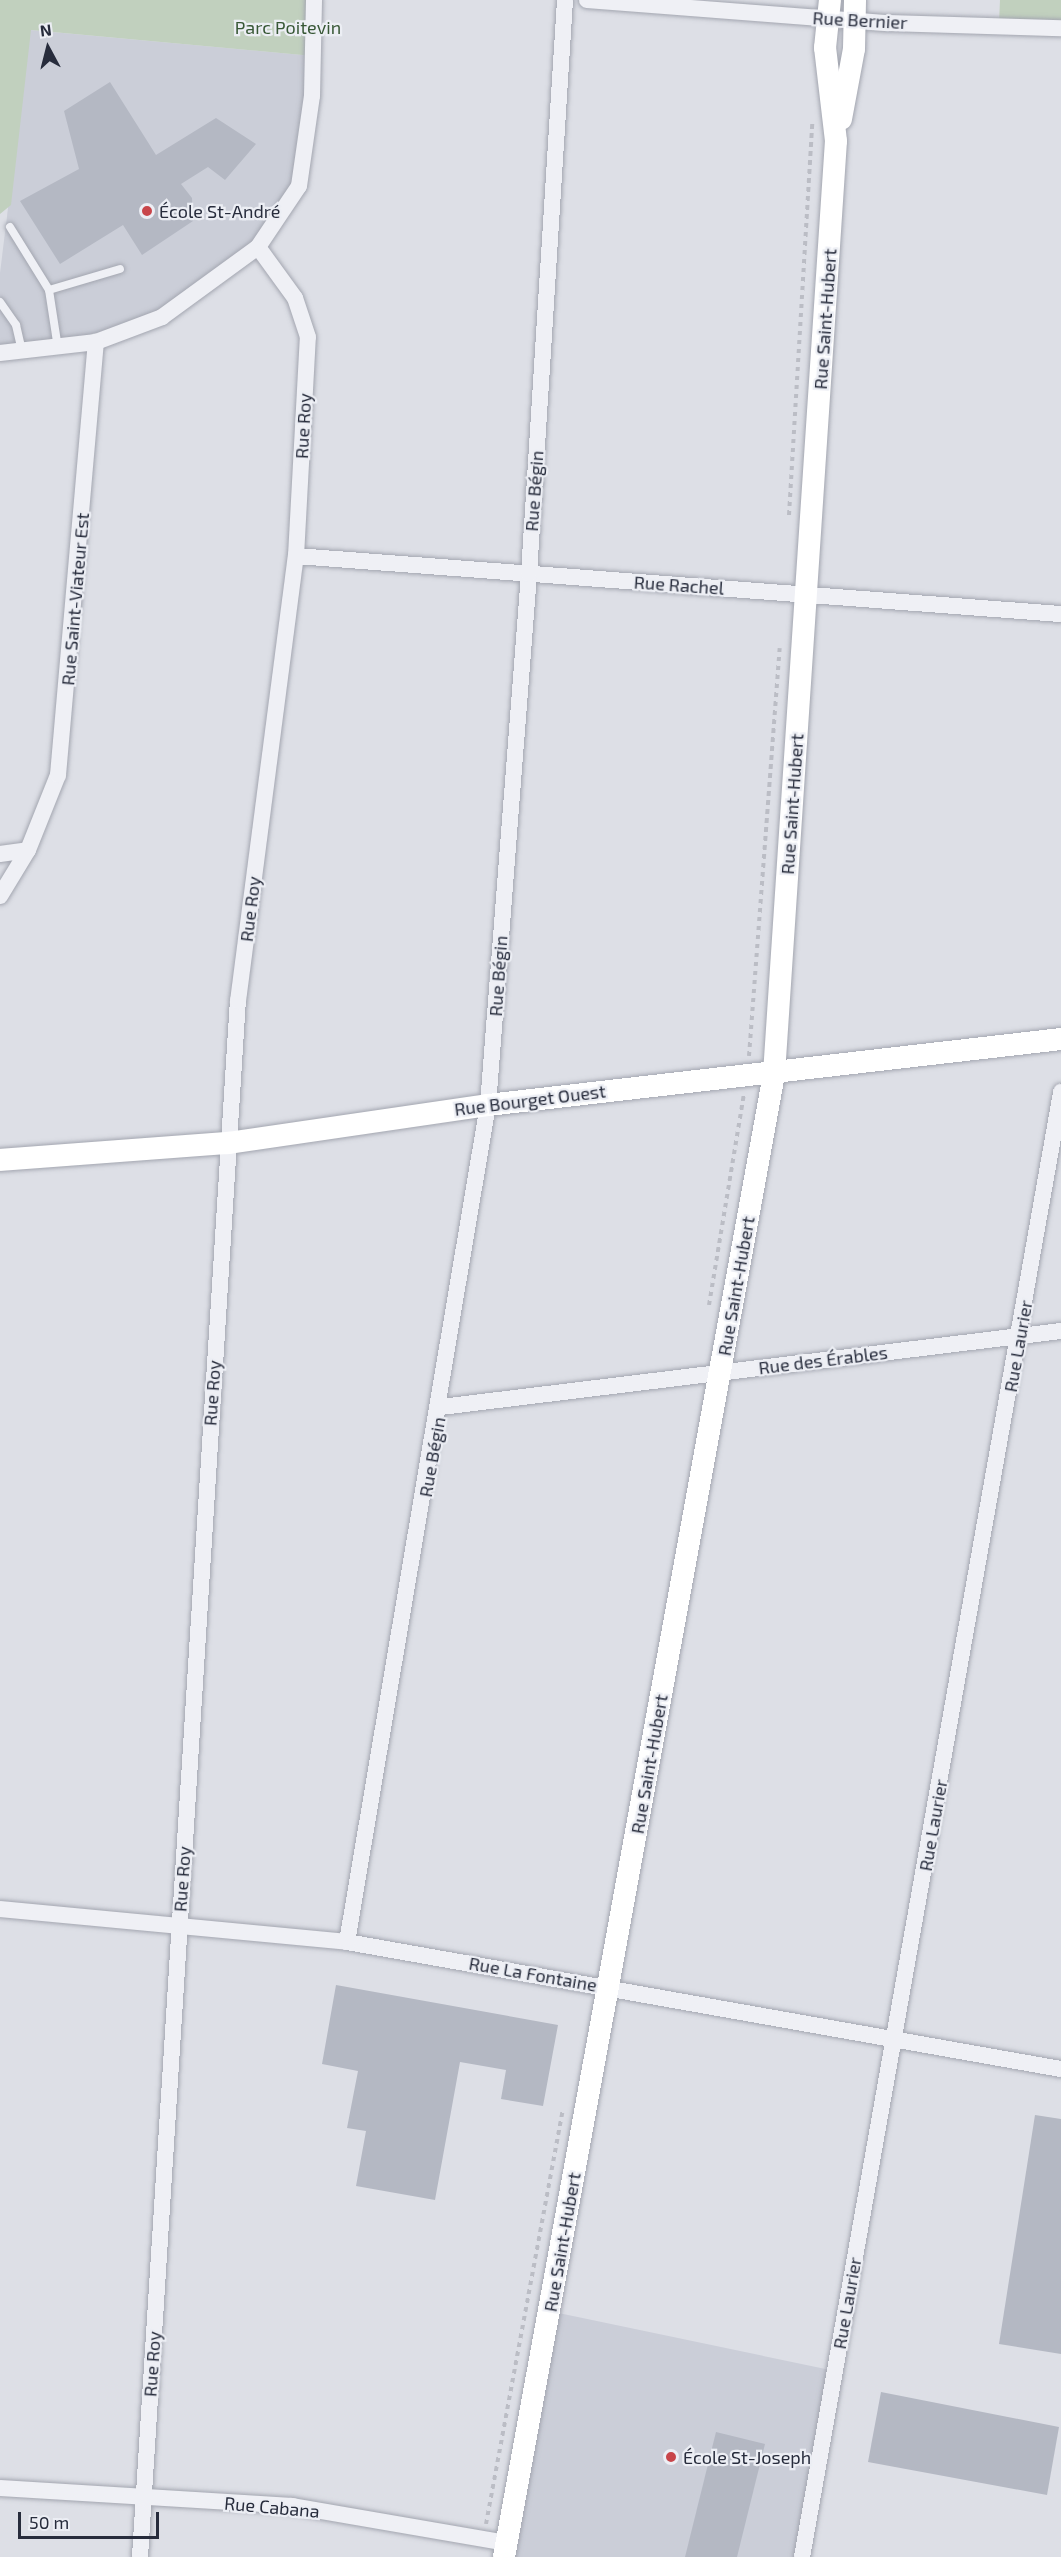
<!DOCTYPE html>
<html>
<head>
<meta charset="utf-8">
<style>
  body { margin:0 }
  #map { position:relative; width:1061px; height:2557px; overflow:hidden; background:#dddfe6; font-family:"Exo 2",sans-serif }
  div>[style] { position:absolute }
  .built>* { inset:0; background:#cbced8 }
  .green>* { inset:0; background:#c1d0be }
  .building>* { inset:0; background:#b4b8c3 }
  .path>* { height:4px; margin-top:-2px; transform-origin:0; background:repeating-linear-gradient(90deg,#bbbdc5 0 4.5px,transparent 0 9px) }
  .roads { filter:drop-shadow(0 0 2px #a3a6b0) drop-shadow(0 0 2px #a3a6b0) }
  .lane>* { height:8px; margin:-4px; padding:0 4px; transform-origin:4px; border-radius:4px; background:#eff0f5 }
  .street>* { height:16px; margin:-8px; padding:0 8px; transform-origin:8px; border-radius:8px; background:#eff0f5 }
  .secondary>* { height:22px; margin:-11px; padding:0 11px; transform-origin:11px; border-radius:11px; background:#fff }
  .dots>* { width:16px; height:16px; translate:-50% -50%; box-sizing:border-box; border:3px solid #eceef4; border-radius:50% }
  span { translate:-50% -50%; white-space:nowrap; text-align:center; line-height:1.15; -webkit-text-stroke:4.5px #eceef4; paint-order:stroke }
  .street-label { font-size:18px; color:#272c3c }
  .park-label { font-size:18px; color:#375735 }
  .poi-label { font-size:18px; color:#272c3c }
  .left { translate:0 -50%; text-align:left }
  .north { position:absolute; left:18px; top:18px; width:60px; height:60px; -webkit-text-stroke:4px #eceef4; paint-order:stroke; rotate:353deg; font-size:16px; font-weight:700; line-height:24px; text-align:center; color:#272c3c }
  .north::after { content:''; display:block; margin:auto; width:21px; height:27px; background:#272c3c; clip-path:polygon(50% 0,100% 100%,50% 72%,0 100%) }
  .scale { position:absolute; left:18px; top:2512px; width:141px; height:27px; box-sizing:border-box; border:3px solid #272c3c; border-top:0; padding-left:8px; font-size:18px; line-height:21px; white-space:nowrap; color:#272c3c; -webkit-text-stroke:4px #eceef4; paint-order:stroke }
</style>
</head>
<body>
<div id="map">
  <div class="built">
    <div style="clip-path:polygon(30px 30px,313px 56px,310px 171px,263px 251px,183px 310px,92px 346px,0 355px,0 273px)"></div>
    <div style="clip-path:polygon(549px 2311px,835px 2371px,802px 2557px,504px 2557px)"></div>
  </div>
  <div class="green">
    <div style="clip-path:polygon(0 0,317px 0,313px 56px,31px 30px,11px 205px,0 214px)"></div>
    <div style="clip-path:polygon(1000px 0,1061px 0,1061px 28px,999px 24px)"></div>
  </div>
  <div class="building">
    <div style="clip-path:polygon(110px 82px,156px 155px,216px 118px,256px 144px,225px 180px,208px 167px,181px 184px,192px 198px,193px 221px,142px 255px,123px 225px,60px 264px,20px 201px,79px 169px,64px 111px)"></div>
    <div style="clip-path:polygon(336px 1985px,558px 2025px,543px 2106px,501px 2099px,506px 2070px,460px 2062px,435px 2200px,356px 2186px,366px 2131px,347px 2128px,358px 2071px,322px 2064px)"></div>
    <div style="clip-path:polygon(1035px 2115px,1061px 2119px,1061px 2354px,999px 2344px)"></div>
    <div style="clip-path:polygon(881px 2392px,1059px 2427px,1047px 2495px,868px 2462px)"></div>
    <div style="clip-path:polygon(716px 2432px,765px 2444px,737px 2557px,685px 2557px)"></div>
  </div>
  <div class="path">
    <div style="left:789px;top:515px;width:392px;rotate:-86.6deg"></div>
    <div style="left:749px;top:1056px;width:409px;rotate:-85.7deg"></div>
    <div style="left:709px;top:1305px;width:215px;rotate:-80.6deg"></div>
    <div style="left:486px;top:2524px;width:419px;rotate:-79.5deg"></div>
  </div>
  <div class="roads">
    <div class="lane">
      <div style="left:10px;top:227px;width:74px;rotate:58.2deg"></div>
      <div style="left:49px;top:290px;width:59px;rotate:81.2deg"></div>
      <div style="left:49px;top:290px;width:74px;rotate:-16.5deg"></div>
      <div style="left:0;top:302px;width:28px;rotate:55deg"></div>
      <div style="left:16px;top:325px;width:28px;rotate:77deg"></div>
    </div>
    <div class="street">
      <div style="left:587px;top:0;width:302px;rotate:4.4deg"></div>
      <div style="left:888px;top:23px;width:173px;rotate:1.7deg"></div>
      <div style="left:0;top:353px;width:97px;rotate:-6.5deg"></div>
      <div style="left:96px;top:342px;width:71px;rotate:-20.7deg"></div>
      <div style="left:162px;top:317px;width:119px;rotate:-36.1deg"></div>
      <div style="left:258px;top:247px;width:73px;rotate:-56.1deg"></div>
      <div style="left:299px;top:186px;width:91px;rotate:-81.8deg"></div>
      <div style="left:312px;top:96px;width:96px;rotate:-88.8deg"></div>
      <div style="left:296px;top:556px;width:767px;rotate:4.34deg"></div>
      <div style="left:0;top:854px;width:28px;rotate:-8deg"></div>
      <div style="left:0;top:896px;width:54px;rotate:-58.7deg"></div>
      <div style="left:28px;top:850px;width:81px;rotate:-68.2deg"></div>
      <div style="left:58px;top:775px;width:435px;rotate:-85deg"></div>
      <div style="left:441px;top:1407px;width:625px;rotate:-6.99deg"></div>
      <div style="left:0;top:1909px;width:349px;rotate:5.4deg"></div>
      <div style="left:347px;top:1942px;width:725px;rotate:10.09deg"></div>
      <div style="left:347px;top:1942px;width:849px;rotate:-80.44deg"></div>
      <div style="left:488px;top:1105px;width:533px;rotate:-85.58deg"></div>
      <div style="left:529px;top:574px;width:575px;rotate:-86.41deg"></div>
      <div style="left:0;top:2488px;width:293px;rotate:3.5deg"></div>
      <div style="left:292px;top:2506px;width:218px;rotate:9.8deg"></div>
      <div style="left:140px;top:2557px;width:1559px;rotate:-86.4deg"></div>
      <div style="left:238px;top:1001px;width:449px;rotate:-82.6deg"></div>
      <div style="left:296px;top:556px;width:219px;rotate:-86.9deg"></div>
      <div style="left:308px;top:337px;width:41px;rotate:-108.4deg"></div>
      <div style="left:295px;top:298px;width:63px;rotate:-126deg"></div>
      <div style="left:802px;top:2557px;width:1488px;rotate:-79.97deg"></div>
    </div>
    <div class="secondary">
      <div style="left:841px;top:119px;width:71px;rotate:-79.5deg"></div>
      <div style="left:854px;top:49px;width:49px;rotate:-88.8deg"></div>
      <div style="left:0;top:1160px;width:229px;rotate:-4.3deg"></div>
      <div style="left:228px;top:1143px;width:263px;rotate:-8.3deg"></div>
      <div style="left:488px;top:1105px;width:577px;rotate:-6.57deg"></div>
      <div style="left:504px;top:2557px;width:1507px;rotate:-79.68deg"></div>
      <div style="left:774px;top:1074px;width:935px;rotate:-86.2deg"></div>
      <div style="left:836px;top:141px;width:94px;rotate:-96.7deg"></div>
      <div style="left:825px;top:48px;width:48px;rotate:-84.1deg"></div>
    </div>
  </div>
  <div class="dots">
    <div style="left:147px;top:211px;background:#c8454a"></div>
    <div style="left:671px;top:2457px;background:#c8454a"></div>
  </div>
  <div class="street-label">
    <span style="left:860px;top:20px;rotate:3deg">Rue Bernier</span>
    <span style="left:825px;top:319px;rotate:-86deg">Rue Saint-Hubert</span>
    <span style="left:303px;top:426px;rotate:-87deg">Rue Roy</span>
    <span style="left:534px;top:491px;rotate:-86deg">Rue Bégin</span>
    <span style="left:679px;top:585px;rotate:4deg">Rue Rachel</span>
    <span style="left:75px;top:599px;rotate:-85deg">Rue Saint-Viateur Est</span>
    <span style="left:792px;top:804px;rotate:-86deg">Rue Saint-Hubert</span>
    <span style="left:250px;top:909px;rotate:-83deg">Rue Roy</span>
    <span style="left:498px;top:976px;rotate:-86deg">Rue Bégin</span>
    <span style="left:530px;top:1100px;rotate:-7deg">Rue Bourget Ouest</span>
    <span style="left:736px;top:1286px;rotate:-80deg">Rue Saint-Hubert</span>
    <span style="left:1018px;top:1346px;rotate:-80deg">Rue Laurier</span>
    <span style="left:823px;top:1360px;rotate:-7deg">Rue des Érables</span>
    <span style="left:212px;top:1393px;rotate:-86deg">Rue Roy</span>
    <span style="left:432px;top:1457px;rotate:-80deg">Rue Bégin</span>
    <span style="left:649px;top:1764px;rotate:-80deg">Rue Saint-Hubert</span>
    <span style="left:933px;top:1825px;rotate:-80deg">Rue Laurier</span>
    <span style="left:182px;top:1879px;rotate:-86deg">Rue Roy</span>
    <span style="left:533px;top:1974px;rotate:10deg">Rue La Fontaine</span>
    <span style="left:562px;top:2242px;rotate:-80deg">Rue Saint-Hubert</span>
    <span style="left:847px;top:2303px;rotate:-80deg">Rue Laurier</span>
    <span style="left:152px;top:2364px;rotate:-86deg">Rue Roy</span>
    <span style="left:272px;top:2507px;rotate:5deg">Rue Cabana</span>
  </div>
  <div class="park-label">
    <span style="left:288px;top:27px">Parc Poitevin</span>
  </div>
  <div class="poi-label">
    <span class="left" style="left:159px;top:211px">École St-André</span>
    <span class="left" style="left:683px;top:2457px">École St-Joseph</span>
  </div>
  <div class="north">N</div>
  <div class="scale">50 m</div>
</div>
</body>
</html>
